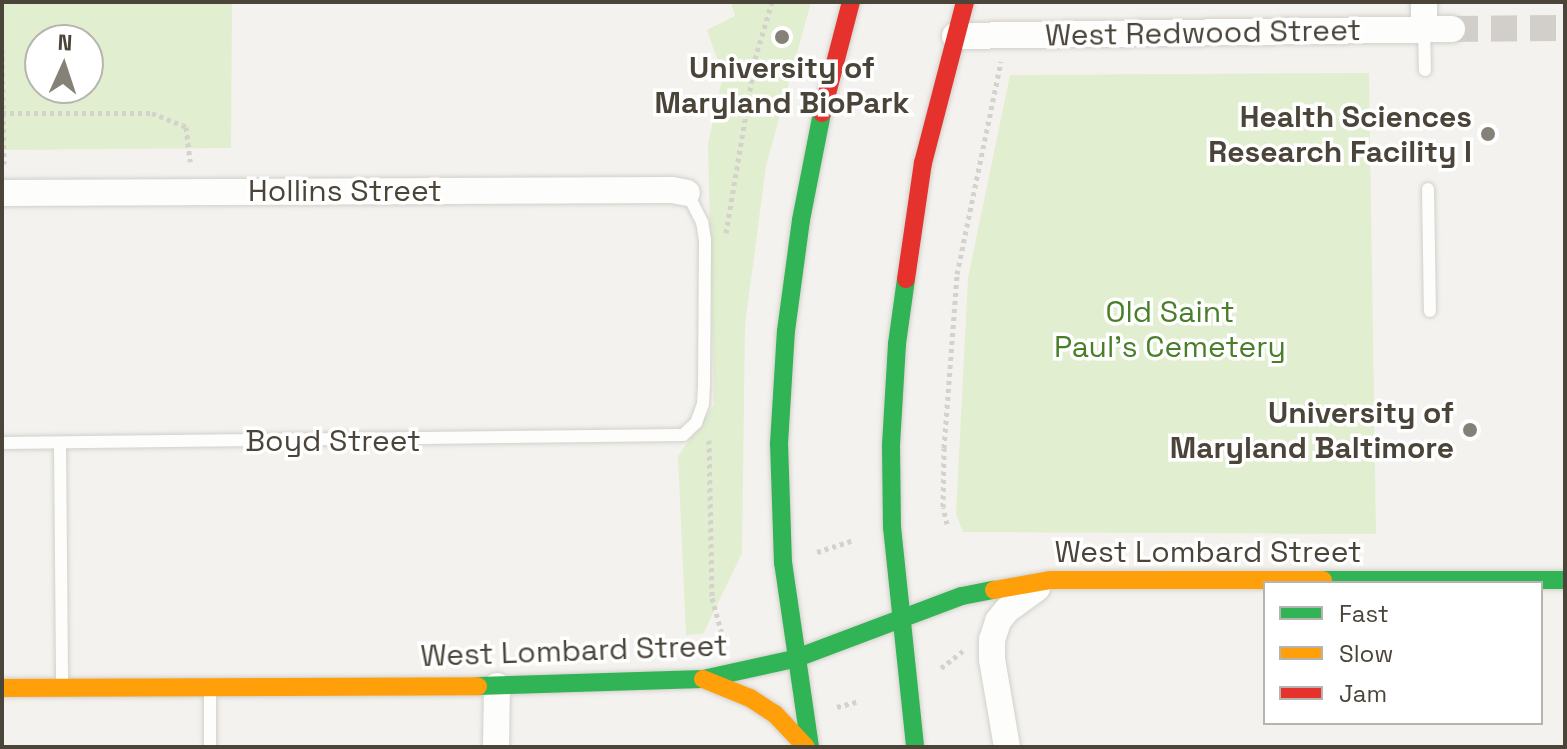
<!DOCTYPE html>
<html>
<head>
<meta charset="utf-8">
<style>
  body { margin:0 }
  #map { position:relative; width:1567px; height:749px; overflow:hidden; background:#f4f2ee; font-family:"Space Grotesk",sans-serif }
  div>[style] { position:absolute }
  .green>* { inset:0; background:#e1eecf }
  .street-tunnel>* { height:26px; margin-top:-13px; transform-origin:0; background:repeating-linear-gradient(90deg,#d2cfca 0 26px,transparent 0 39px) }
  .path>* { height:5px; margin-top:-2.5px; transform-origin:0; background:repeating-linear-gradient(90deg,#d3d2cc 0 4px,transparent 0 8px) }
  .roads { filter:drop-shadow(0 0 2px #d2d0cb) drop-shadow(0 0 2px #d2d0cb) }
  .lane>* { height:12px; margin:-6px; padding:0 6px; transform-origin:6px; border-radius:6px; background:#fdfdfc }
  .street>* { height:26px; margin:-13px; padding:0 13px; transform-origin:13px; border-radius:13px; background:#fdfdfc }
  .fast>* { height:18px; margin:-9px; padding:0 9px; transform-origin:9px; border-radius:9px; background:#30b455 }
  .slow>* { height:18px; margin:-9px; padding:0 9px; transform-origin:9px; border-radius:9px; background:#ff9f0a }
  .jam>* { height:18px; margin:-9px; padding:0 9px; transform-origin:9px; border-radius:9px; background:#e5322d }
  .dots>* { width:22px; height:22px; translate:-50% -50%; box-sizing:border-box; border:4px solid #fff; border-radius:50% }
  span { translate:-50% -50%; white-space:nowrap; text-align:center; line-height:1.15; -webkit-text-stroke:7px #fff; paint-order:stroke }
  .street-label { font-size:30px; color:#4b4439 }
  .poi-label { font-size:30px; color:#4b4439; font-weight:700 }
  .right { translate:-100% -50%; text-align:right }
  .park-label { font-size:30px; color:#4a7f2a }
  .frame { position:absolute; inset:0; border:4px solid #4b4439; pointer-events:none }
  .legend { position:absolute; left:1263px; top:581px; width:280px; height:144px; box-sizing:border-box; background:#fff; border:2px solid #b7b4b0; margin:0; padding:10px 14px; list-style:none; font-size:24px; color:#4b4439 }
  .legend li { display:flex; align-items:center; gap:16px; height:40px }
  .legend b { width:40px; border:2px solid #b7b4b0 }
  .north { position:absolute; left:24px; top:24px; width:80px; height:80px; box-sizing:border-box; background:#fff; border:2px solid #b7b4b0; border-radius:50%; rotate:3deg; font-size:22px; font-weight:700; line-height:32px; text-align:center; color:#4b4439 }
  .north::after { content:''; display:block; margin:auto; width:28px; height:36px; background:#868178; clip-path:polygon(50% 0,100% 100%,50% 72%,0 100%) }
</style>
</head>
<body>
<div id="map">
  <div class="green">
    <div style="clip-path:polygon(evenodd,2px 2px,232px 2px,231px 148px,2px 150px,2px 2px,40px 40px,88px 40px,88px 88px,40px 88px,40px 40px)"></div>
    <div style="clip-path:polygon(731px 2px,811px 2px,766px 166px,745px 325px,742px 553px,703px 634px,686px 635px,678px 456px,714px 405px,708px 144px,723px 76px,707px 30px,735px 16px)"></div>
    <div style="clip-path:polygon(1369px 73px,1376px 534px,963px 532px,956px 514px,968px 278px,1010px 75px)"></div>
  </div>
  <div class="street-tunnel">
    <div style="left:1452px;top:29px;width:113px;rotate:-0.5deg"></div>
  </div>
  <div class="path">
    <div style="left:2px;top:49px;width:115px;rotate:89deg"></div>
    <div style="left:714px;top:103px;width:33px;rotate:12deg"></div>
    <div style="left:2px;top:113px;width:150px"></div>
    <div style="left:152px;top:113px;width:37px;rotate:22deg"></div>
    <div style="left:186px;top:127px;width:35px;rotate:83deg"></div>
    <div style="left:726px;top:233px;width:176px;rotate:-80.5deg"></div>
    <div style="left:755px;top:59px;width:59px;rotate:-73.4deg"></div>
    <div style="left:709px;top:440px;width:158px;rotate:88.9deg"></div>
    <div style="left:712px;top:598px;width:41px;rotate:74.6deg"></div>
    <div style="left:947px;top:524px;width:17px;rotate:-103deg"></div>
    <div style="left:943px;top:507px;width:59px;rotate:-89deg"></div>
    <div style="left:944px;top:448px;width:174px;rotate:-85.7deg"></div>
    <div style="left:957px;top:274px;width:217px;rotate:-78.3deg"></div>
    <div style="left:817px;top:552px;width:39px;rotate:-18deg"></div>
    <div style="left:941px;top:668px;width:29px;rotate:-38deg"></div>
    <div style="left:837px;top:707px;width:20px;rotate:-15deg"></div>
  </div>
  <div class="roads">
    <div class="lane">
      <div style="left:1424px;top:30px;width:40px;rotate:88.6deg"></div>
      <div style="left:1428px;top:189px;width:122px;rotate:89.1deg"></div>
      <div style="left:2px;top:443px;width:681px;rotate:-0.67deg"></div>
      <div style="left:683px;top:435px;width:18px;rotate:-43deg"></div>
      <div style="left:696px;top:423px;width:20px;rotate:-70deg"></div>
      <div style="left:703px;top:404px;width:17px;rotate:-87deg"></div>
      <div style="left:704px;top:387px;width:147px;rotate:-89.6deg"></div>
      <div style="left:705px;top:240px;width:18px;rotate:-99deg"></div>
      <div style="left:702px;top:222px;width:33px;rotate:-117deg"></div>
      <div style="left:60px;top:443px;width:238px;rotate:89.5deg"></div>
      <div style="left:210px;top:747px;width:53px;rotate:-90deg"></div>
    </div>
    <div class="street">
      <div style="left:1424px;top:2px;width:28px;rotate:90deg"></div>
      <div style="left:955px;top:36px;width:497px;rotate:-0.8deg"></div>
      <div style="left:2px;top:193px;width:670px;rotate:-0.26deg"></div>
      <div style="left:672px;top:190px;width:15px;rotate:11deg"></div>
      <div style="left:496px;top:747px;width:61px;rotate:-89.1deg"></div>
      <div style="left:1007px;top:747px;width:89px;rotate:-99.7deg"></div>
      <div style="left:992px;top:659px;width:19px;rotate:-90deg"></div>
      <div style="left:992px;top:640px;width:20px;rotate:-72deg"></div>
      <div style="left:998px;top:621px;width:14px;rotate:-51deg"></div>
      <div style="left:1007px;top:610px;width:37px;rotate:-36deg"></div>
    </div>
    <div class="fast">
      <div style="left:906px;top:279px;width:66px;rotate:97.9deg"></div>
      <div style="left:897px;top:344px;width:102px;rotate:93.4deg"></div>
      <div style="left:891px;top:446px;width:81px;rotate:89.3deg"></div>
      <div style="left:892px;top:527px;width:221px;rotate:84deg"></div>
      <div style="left:1323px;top:580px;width:242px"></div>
      <div style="left:478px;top:686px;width:225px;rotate:-1.8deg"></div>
      <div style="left:703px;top:679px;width:93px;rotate:-12.4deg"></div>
      <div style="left:794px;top:659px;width:179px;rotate:-20.6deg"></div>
      <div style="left:962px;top:596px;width:33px;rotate:-11deg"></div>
      <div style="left:810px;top:747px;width:186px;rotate:-98.3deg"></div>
      <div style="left:783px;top:563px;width:119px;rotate:-91.9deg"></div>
      <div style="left:779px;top:444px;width:113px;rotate:-86.5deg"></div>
      <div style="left:786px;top:331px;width:112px;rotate:-82.3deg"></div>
      <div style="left:801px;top:220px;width:109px;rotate:-78.9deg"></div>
    </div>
    <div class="slow">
      <div style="left:994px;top:590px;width:58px;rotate:-10deg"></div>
      <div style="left:1051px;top:580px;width:272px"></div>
      <div style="left:703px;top:679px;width:51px;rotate:22deg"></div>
      <div style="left:750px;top:698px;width:30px;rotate:33deg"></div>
      <div style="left:775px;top:714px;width:45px;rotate:46.8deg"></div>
      <div style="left:2px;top:688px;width:476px;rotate:-0.2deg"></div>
    </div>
    <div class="jam">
      <div style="left:822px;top:113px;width:115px;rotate:-75.4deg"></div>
      <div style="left:906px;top:279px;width:117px;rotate:-81.7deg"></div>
      <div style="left:923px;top:163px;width:166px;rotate:-75.4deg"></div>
    </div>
  </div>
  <div class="dots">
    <div style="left:782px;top:37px;background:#868178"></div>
    <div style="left:1488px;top:134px;background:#868178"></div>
    <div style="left:1470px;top:430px;background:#868178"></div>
  </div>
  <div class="street-label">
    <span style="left:1203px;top:33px;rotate:-1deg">West Redwood Street</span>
    <span style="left:345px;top:191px">Hollins Street</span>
    <span style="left:333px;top:441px">Boyd Street</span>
    <span style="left:1208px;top:552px">West Lombard Street</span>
    <span style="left:574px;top:651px;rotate:-2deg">West Lombard Street</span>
  </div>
  <div class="poi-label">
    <span style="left:782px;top:85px">University of<br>Maryland BioPark</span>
    <span class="right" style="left:1472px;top:134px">Health Sciences<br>Research Facility I</span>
    <span class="right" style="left:1454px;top:430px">University of<br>Maryland Baltimore</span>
  </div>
  <div class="park-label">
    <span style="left:1170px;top:329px">Old Saint<br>Paul's Cemetery</span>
  </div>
  <div class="frame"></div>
  <ul class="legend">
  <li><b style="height:10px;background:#30b455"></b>Fast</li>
  <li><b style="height:10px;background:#ff9f0a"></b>Slow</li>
  <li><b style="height:10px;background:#e5322d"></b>Jam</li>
  </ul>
  <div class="north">N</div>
</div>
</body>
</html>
